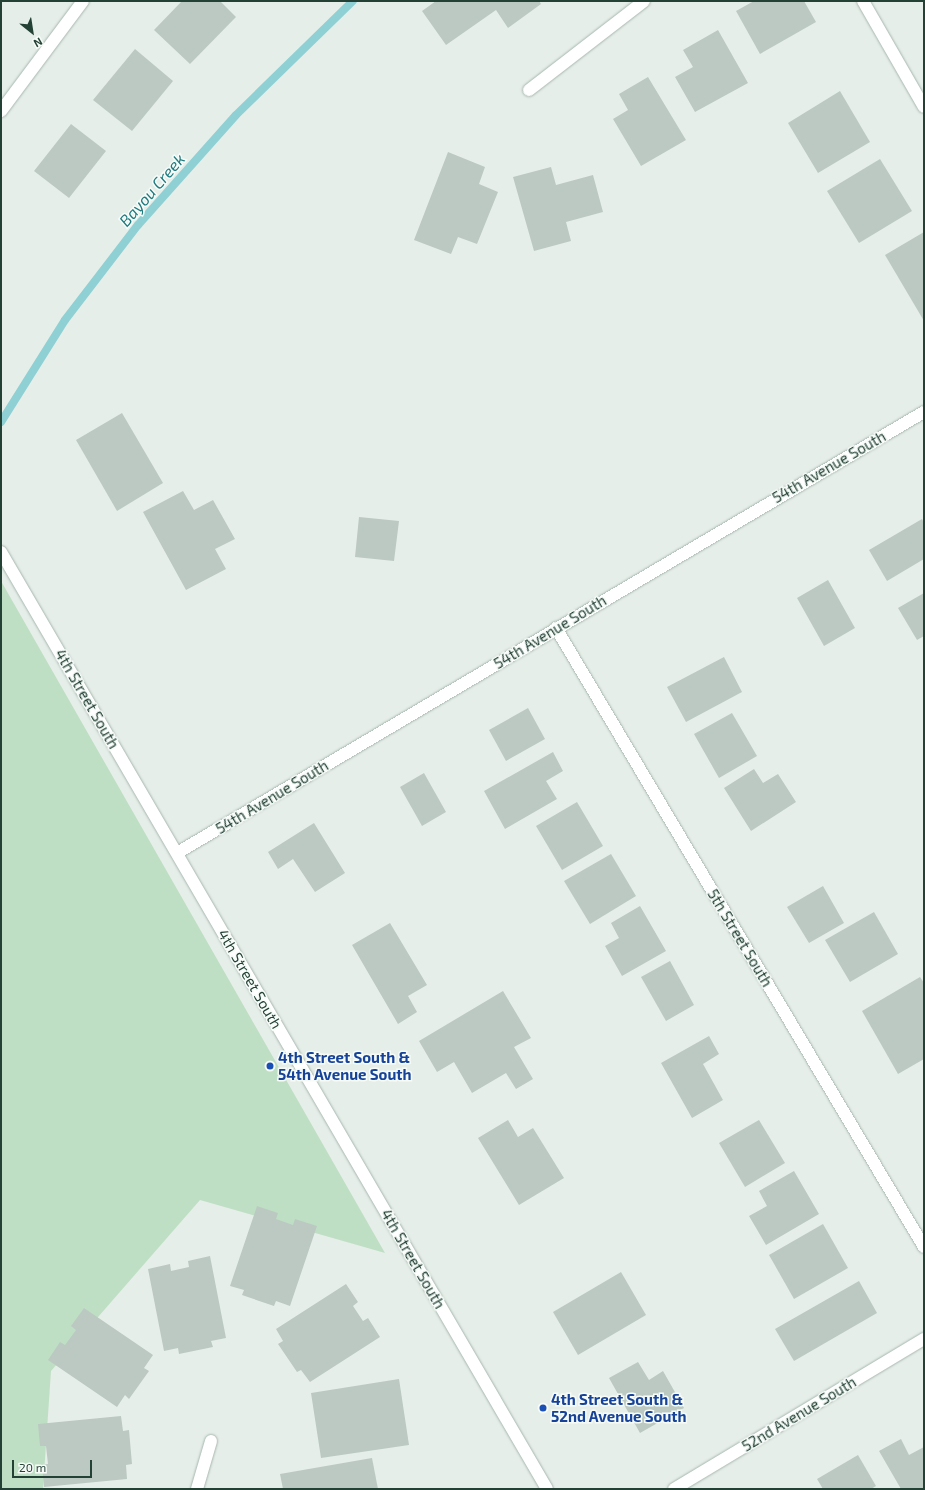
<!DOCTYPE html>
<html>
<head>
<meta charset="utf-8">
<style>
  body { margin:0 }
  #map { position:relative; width:925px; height:1490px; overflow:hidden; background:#e6eee9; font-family:"Exo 2",sans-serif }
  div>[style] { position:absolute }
  .green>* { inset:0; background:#bfdfc4 }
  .stream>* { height:8px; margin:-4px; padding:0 4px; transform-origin:4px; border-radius:4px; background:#8ed0d3 }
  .building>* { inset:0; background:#bbc9c2 }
  .roads { filter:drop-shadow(0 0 1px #a8b7b0) drop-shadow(0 0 1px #a8b7b0) }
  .street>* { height:12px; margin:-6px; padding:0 6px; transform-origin:6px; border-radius:6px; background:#fff }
  .secondary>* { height:12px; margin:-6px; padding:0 6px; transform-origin:6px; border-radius:6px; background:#fff }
  .dots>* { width:11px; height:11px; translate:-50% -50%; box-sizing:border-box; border:2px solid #f6fbf8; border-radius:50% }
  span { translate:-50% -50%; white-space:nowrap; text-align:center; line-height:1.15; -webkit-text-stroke:3px #f6fbf8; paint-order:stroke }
  .street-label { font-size:15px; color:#244136 }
  .transit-label { font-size:15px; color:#164399; font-weight:700 }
  .left { translate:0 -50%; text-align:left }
  .water-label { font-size:16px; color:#1d797e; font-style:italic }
  .frame { position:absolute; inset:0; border:2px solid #244136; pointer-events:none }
  .north { position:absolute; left:12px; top:12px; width:40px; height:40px; -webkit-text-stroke:3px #f6fbf8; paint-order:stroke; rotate:150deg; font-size:11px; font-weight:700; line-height:16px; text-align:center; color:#244136 }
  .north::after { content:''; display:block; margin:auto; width:14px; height:18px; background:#244136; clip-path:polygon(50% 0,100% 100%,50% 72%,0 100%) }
  .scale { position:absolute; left:12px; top:1460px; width:80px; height:18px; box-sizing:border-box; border:2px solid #244136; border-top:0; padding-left:5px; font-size:12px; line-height:14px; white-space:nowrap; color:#244136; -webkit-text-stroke:3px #f6fbf8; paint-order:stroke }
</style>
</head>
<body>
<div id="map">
  <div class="green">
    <div style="clip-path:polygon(1px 581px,385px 1253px,200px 1200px,51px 1371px,43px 1489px,1px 1489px)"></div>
  </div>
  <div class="stream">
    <div style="left:1px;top:422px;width:120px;rotate:-57.9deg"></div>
    <div style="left:65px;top:320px;width:120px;rotate:-52.5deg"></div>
    <div style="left:138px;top:225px;width:147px;rotate:-48.3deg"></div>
    <div style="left:236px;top:115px;width:163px;rotate:-44.3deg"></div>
  </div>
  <div class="building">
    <div style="clip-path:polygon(182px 1px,220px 1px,236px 17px,190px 64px,154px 30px)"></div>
    <div style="clip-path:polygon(436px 1px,539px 1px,541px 4px,508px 28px,496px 10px,446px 45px,422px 11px)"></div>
    <div style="clip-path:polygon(754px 1px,804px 1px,816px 22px,760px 54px,736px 11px)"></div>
    <div style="clip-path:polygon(718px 30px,748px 83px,695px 112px,675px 77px,693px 67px,683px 50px)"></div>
    <div style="clip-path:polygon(135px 49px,173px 81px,132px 131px,93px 100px)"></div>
    <div style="clip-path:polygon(648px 77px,686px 140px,641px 166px,613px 119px,628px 110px,619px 94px)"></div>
    <div style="clip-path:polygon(840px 91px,870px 142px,818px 173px,788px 123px)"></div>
    <div style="clip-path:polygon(71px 124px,106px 151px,69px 198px,34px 171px)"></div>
    <div style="clip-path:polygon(448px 152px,485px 167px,479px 184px,498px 192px,477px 244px,458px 237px,451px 254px,414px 240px)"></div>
    <div style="clip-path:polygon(880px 159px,912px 211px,859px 243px,827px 191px)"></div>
    <div style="clip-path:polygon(551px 167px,556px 185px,593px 175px,603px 212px,566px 222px,571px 241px,534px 251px,513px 177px)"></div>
    <div style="clip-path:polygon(924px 232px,924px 321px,885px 255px)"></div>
    <div style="clip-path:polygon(122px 413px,163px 483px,117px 511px,76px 440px)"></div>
    <div style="clip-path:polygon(183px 491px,194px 510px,213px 500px,235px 539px,215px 549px,226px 569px,186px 590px,143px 512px)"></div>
    <div style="clip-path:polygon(359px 517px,399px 521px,394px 561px,355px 557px)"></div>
    <div style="clip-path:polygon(922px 519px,924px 523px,924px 559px,887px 581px,869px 550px)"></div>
    <div style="clip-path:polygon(828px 580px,855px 628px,824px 646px,797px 598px)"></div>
    <div style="clip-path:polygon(924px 593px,924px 636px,917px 640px,898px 608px)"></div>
    <div style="clip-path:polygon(724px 657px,742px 692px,686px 722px,667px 687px)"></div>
    <div style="clip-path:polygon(528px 708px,545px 739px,506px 761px,489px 730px)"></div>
    <div style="clip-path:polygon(732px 713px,757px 756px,719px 778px,694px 734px)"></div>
    <div style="clip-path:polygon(553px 752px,563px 771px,546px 781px,557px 799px,505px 829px,484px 791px)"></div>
    <div style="clip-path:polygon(754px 769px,763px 783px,778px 774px,796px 802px,751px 831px,724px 788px)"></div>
    <div style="clip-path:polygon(424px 773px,446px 812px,422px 826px,400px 787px)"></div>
    <div style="clip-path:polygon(577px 802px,603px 846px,562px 870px,536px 826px)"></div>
    <div style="clip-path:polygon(314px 823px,345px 873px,315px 892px,293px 859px,278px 869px,268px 852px)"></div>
    <div style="clip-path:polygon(611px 854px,636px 896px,590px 924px,564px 881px)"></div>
    <div style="clip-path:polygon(823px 886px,844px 923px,809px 943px,787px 907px)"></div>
    <div style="clip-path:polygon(640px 906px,666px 951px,622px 976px,605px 946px,619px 938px,611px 923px)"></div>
    <div style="clip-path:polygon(874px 912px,898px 954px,850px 982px,825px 940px)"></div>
    <div style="clip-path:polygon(390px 923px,427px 985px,408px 996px,417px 1012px,398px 1024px,352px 945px)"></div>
    <div style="clip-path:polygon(670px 961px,694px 1005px,666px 1021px,641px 977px)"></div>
    <div style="clip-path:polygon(920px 977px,924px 983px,924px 1059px,898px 1074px,862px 1011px)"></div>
    <div style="clip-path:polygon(503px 991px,531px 1038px,514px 1047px,533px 1079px,516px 1089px,506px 1073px,472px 1093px,454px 1062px,437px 1072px,419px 1041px)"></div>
    <div style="clip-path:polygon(709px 1036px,719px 1054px,703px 1064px,723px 1100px,692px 1118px,661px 1063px)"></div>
    <div style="clip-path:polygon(508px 1120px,518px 1137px,533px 1128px,564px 1178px,519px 1205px,478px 1138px)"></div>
    <div style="clip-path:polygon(759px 1120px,785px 1163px,745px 1187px,719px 1143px)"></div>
    <div style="clip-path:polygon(794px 1171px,819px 1214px,766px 1245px,749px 1216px,767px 1206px,759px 1191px)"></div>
    <div style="clip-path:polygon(257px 1206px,278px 1213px,276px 1219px,293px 1225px,295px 1219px,317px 1226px,290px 1306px,276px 1301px,274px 1306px,242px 1295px,244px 1290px,230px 1286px)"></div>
    <div style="clip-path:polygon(823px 1224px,848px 1268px,794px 1299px,769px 1255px)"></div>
    <div style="clip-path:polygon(210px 1256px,226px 1338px,211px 1341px,213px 1347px,179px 1354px,178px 1348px,164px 1351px,148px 1269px,170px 1264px,171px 1271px,189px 1267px,188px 1261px)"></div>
    <div style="clip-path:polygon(621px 1272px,646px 1315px,578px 1355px,553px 1312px)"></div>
    <div style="clip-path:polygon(859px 1281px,877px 1313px,794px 1361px,775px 1329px)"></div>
    <div style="clip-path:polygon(346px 1284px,358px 1302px,353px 1306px,363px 1321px,368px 1318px,380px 1337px,310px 1382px,301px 1370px,297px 1372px,278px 1344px,283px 1341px,276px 1329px)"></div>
    <div style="clip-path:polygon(84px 1308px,153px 1355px,144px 1368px,149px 1371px,129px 1399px,125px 1395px,117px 1407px,48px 1360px,60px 1342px,65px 1345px,76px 1330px,71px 1326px)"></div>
    <div style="clip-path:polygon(638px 1362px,649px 1380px,663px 1371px,684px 1408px,640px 1433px,609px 1378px)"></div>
    <div style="clip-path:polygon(399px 1379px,409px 1445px,321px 1458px,311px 1393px)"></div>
    <div style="clip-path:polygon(121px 1416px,123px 1431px,129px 1430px,132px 1464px,126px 1465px,127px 1479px,44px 1487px,42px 1465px,48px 1464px,46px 1446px,40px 1446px,38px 1424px)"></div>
    <div style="clip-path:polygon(901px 1439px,909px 1455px,924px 1447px,923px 1489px,901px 1489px,879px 1451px)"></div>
    <div style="clip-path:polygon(858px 1455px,876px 1486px,871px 1489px,823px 1489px,817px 1479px)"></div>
    <div style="clip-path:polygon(372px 1458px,378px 1489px,283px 1489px,280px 1474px)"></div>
  </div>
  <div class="roads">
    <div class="street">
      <div style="left:863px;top:1px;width:122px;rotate:60.1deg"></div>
      <div style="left:529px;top:90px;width:145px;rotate:-37.7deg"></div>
      <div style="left:1px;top:111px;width:137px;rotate:-53.3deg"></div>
      <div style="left:556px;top:628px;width:720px;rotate:59.27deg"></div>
      <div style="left:197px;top:1489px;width:50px;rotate:-73.7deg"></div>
      <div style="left:674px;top:1489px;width:292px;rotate:-31deg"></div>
    </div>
    <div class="secondary">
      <div style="left:1px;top:552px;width:1084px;rotate:59.77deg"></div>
      <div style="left:177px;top:853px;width:867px;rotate:-30.56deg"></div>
    </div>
  </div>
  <div class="dots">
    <div style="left:270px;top:1066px;background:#1a4fb4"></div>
    <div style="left:543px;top:1408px;background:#1a4fb4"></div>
  </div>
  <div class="street-label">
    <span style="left:829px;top:467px;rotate:-30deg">54th Avenue South</span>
    <span style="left:550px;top:632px;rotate:-31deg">54th Avenue South</span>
    <span style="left:87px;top:699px;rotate:60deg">4th Street South</span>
    <span style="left:272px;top:797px;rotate:-31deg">54th Avenue South</span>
    <span style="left:740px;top:938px;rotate:59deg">5th Street South</span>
    <span style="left:250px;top:979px;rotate:60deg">4th Street South</span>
    <span style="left:413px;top:1259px;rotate:60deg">4th Street South</span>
    <span style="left:799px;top:1414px;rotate:-31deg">52nd Avenue South</span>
  </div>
  <div class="transit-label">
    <span class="left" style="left:278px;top:1066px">4th Street South &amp;<br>54th Avenue South</span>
    <span class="left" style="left:551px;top:1408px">4th Street South &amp;<br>52nd Avenue South</span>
  </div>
  <div class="water-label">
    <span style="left:152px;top:190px;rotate:-49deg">Bayou Creek</span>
  </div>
  <div class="frame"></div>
  <div class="north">N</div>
  <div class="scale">20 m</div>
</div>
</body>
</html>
